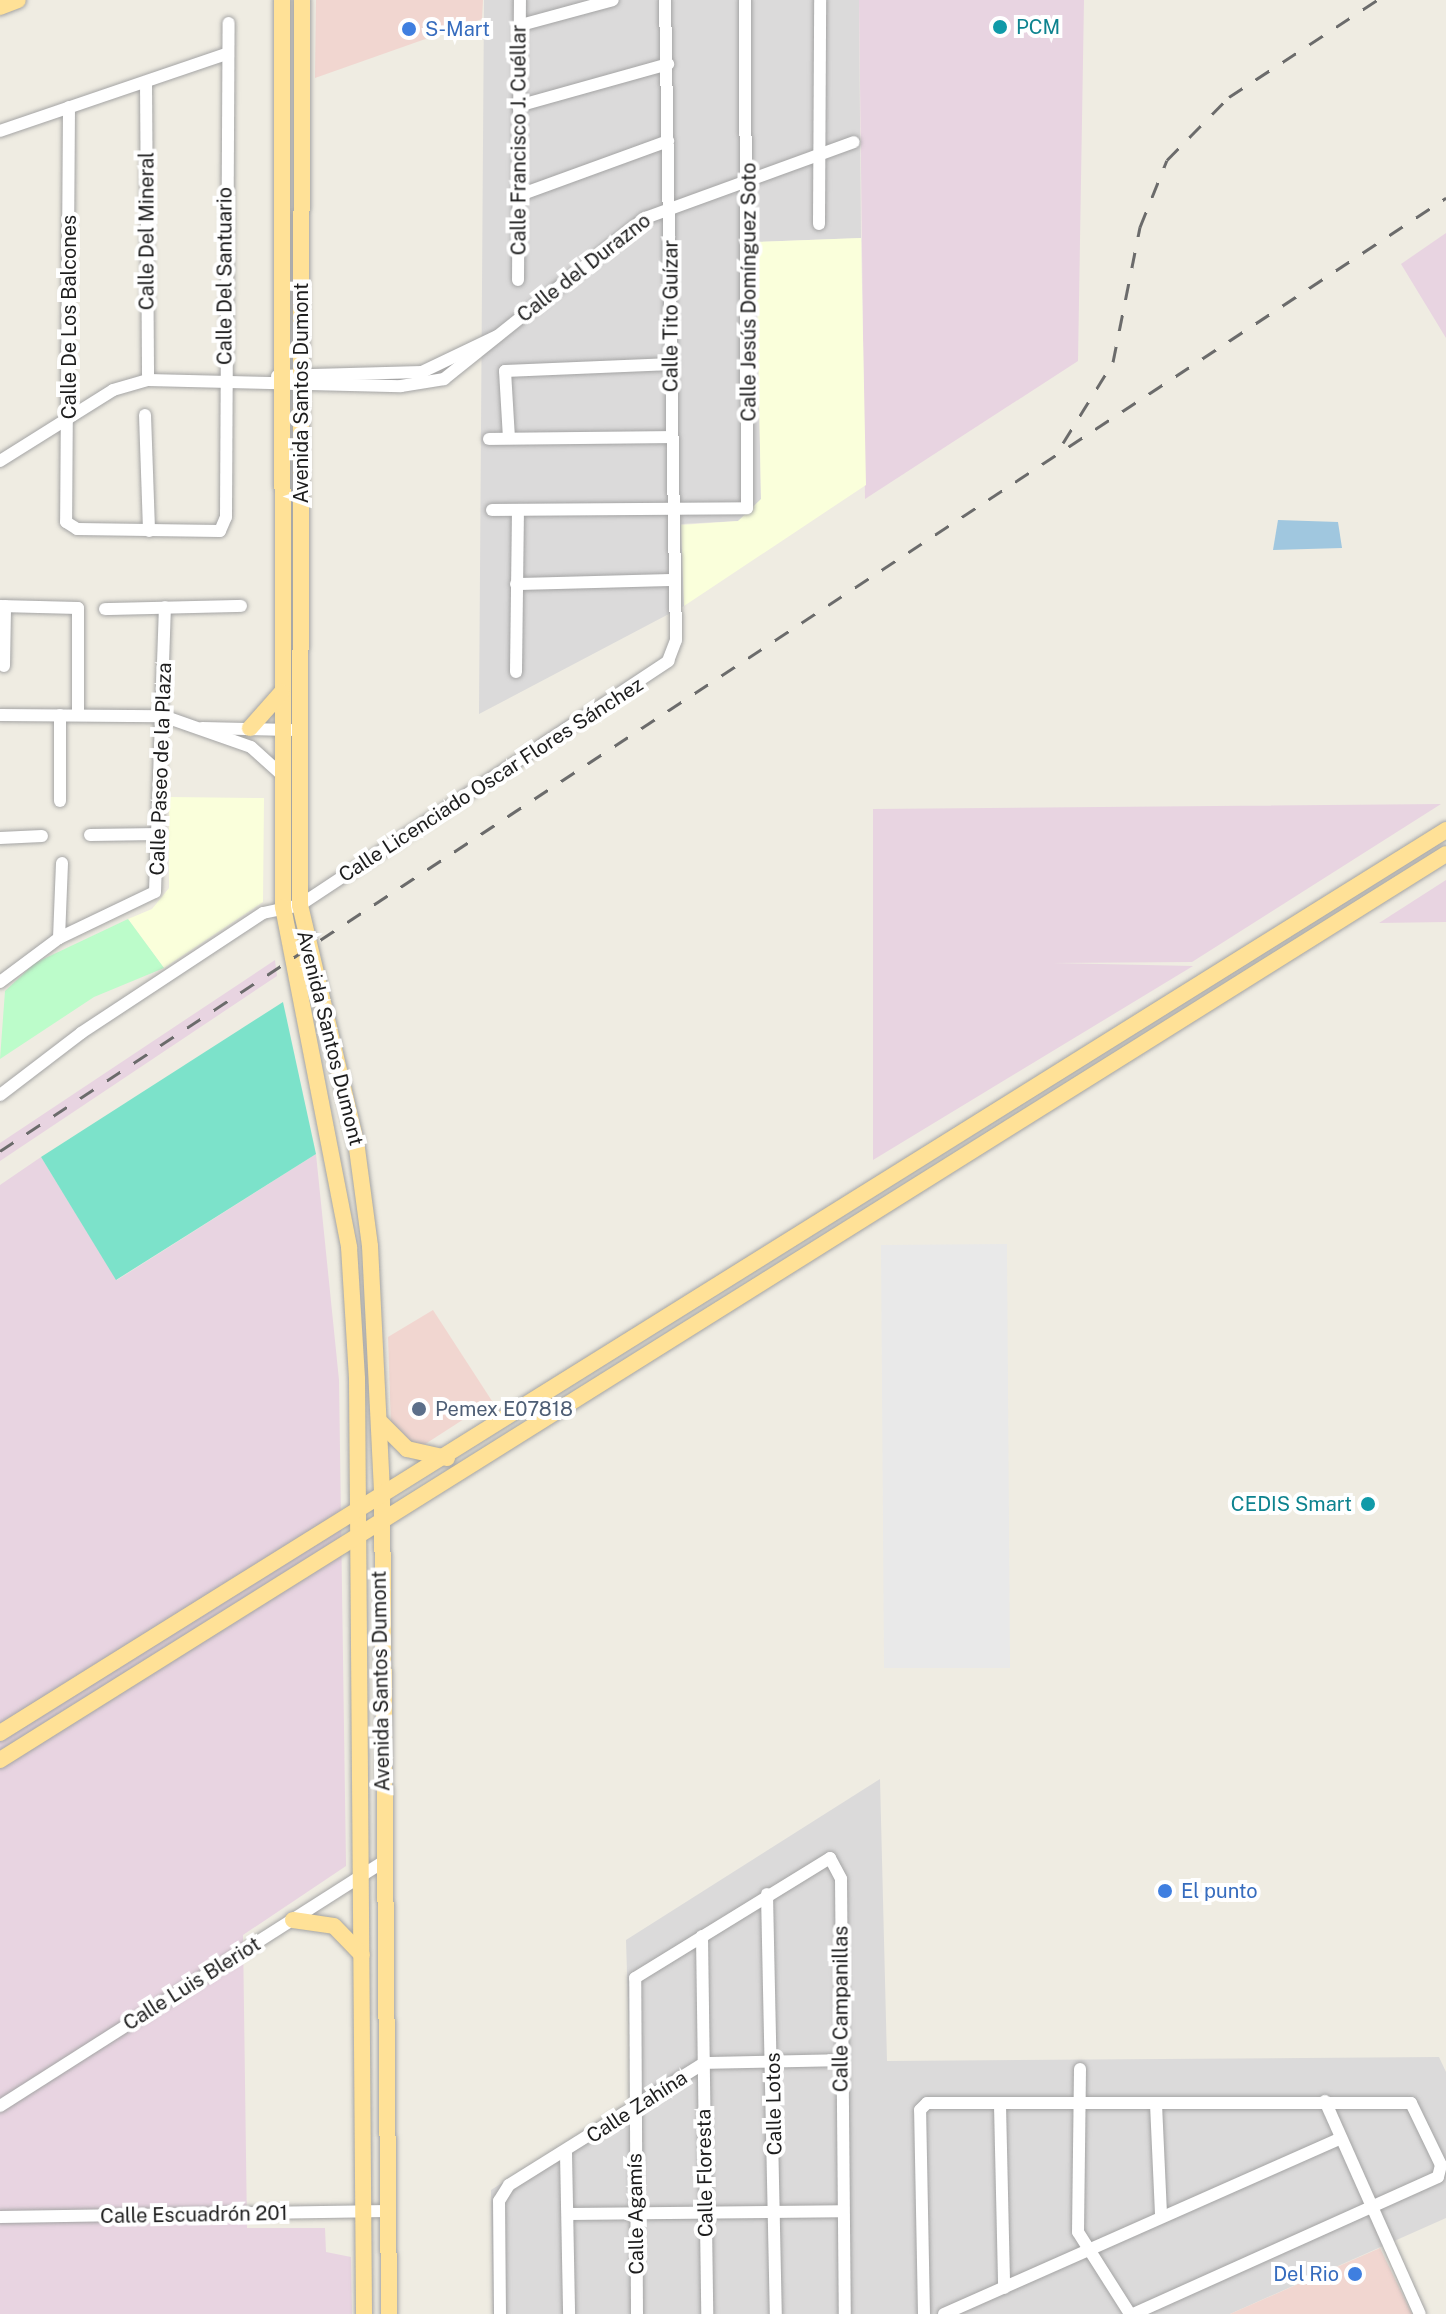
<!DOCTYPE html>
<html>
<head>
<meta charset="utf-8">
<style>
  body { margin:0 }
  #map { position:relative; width:1446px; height:2314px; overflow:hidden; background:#efece2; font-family:"Public Sans",sans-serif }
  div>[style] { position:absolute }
  .residential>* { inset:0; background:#dbdada }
  .commercial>* { inset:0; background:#f1d6d0 }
  .industrial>* { inset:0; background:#e8d4e1 }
  .education>* { inset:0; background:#faffdb }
  .park>* { inset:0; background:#bcfcca }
  .pitch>* { inset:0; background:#7ce2ca }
  .parking>* { inset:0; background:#e9e9e9 }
  .water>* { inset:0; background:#a0c7df }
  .roads { filter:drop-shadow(0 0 2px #a4a4a4) drop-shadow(0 0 2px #a4a4a4) }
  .minor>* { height:12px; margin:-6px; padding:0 6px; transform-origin:6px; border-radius:6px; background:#fff }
  .major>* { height:16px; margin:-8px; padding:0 8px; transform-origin:8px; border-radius:8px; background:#ffe197 }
  .rail>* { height:3px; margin-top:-1.5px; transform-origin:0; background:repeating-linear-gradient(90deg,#6b6b6b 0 16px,transparent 0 32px) }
  .dots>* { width:22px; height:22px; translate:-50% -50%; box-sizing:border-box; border:4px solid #fff; border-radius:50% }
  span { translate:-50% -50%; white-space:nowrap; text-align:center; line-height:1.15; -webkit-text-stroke:8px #fff; paint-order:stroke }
  .culture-label { font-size:20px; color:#0d838f }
  .left { translate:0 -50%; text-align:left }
  .right { translate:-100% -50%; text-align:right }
  .shop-label { font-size:20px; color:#366cbe }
  .street-label { font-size:20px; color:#1d1d1d }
  .service-label { font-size:20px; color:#4e5e75 }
</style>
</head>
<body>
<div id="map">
  <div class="residential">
    <div style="clip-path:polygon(484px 0,859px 0,861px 238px,756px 242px,761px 499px,755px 513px,738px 521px,681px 524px,684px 606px,479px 714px)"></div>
    <div style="clip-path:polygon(880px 1779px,887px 2061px,1439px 2057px,1446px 2072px,1446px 2218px,1230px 2314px,493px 2314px,491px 2190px,631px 2102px,626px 1940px)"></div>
  </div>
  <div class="commercial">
    <div style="clip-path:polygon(316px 0,483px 0,482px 19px,315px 78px)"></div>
    <div style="clip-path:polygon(433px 1310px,492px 1401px,419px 1448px,391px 1425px,388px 1337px)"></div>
    <div style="clip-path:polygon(1380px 2248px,1412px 2314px,1230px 2314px)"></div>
  </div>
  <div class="industrial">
    <div style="clip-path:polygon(859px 0,1084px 0,1078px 361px,865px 499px)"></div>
    <div style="clip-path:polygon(1446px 233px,1446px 338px,1401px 264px)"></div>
    <div style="clip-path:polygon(1441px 804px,1192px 962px,1053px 963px,1193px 966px,873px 1160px,873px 809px)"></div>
    <div style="clip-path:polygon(1446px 880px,1446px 922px,1379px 923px)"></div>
    <div style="clip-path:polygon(275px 960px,277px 976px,0 1161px,0 1143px)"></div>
    <div style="clip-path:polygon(316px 1154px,339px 1380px,346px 1866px,243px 1935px,247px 2228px,325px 2228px,326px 2252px,351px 2257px,352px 2314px,0 2314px,0 1185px,41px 1157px,117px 1280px)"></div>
  </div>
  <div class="education">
    <div style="clip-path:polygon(861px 238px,866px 485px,684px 606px,681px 525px,738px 521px,761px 499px,756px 242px)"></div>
    <div style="clip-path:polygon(169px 797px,264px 798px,263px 902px,164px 968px,128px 919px,152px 909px,169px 888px)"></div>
  </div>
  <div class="park">
    <div style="clip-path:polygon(128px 919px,164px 968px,94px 997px,0 1059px,5px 991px,35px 963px)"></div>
  </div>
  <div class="pitch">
    <div style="clip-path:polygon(283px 1002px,316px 1154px,116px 1280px,41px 1157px)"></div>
  </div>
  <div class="parking">
    <div style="clip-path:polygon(1007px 1244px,1010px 1668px,884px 1668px,881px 1245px)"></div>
  </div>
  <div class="water">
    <div style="clip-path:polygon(1278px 520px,1338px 522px,1342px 548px,1273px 550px)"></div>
  </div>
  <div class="roads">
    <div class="minor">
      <div style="left:521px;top:25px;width:95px;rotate:-15.2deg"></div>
      <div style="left:146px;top:82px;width:298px;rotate:89.6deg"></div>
      <div style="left:518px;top:106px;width:156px;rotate:-15.6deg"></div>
      <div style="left:69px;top:107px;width:415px;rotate:90.4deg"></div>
      <div style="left:66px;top:522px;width:13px;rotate:32deg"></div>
      <div style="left:77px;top:529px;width:143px;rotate:0.8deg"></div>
      <div style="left:220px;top:531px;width:15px;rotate:-67deg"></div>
      <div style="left:226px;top:517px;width:494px;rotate:-89.7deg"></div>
      <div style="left:0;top:131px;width:239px;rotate:-18.8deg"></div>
      <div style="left:517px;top:196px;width:161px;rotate:-20deg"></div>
      <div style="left:819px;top:224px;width:224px;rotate:-89.7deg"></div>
      <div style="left:518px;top:280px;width:280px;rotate:-89.6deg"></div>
      <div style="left:505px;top:371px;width:167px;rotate:-2.4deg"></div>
      <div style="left:505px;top:371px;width:67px;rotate:86.6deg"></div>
      <div style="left:277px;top:376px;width:145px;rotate:-1.6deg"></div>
      <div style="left:422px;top:372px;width:83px;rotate:-25.6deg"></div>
      <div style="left:145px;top:415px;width:116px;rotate:88deg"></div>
      <div style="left:489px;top:439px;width:182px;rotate:-0.6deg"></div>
      <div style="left:0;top:461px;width:133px;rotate:-32.1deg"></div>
      <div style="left:113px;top:390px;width:36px;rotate:-16deg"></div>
      <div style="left:148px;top:380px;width:253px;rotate:1.4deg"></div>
      <div style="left:401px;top:386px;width:44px;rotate:-9.2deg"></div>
      <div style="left:444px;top:379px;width:258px;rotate:-38.7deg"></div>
      <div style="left:645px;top:218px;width:222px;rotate:-20deg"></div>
      <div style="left:492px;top:510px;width:255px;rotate:-0.4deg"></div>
      <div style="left:747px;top:508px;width:508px;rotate:-90.23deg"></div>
      <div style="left:516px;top:584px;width:158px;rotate:-1.5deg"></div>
      <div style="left:0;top:606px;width:78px;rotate:1.5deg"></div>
      <div style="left:78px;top:608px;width:107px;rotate:90deg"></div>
      <div style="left:105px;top:609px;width:136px;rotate:-1.3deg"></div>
      <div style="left:4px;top:666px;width:60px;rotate:-89deg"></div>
      <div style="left:516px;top:672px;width:161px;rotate:-89.3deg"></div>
      <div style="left:0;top:715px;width:163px;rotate:0.4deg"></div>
      <div style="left:163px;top:716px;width:93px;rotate:19.4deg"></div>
      <div style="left:251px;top:747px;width:42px;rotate:42.1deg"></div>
      <div style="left:202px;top:728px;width:89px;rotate:1.3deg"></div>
      <div style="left:60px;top:801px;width:86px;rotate:-90deg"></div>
      <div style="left:90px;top:835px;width:69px;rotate:-0.8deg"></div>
      <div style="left:0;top:838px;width:42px;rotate:-2.7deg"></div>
      <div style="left:59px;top:938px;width:75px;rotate:-87.7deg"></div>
      <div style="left:0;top:982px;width:74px;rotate:-36.7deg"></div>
      <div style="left:59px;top:938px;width:106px;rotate:-25.6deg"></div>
      <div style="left:155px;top:892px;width:285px;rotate:-88deg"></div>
      <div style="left:0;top:1095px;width:102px;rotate:-37.4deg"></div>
      <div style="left:81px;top:1033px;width:218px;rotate:-33.4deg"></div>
      <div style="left:263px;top:913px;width:38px;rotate:-12deg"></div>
      <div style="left:300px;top:905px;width:442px;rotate:-33.5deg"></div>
      <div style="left:668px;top:661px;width:22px;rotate:-69deg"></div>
      <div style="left:676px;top:640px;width:640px;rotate:-90.98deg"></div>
      <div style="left:767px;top:1894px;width:420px;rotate:88.8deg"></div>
      <div style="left:702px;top:1936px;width:378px;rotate:89.2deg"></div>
      <div style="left:1080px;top:2069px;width:163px;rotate:90.7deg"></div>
      <div style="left:1078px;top:2232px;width:97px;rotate:57.6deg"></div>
      <div style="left:1325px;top:2101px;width:233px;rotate:66deg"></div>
      <div style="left:1156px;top:2104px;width:110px;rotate:87.4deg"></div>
      <div style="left:1000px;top:2105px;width:183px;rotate:88.7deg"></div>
      <div style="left:0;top:2106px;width:454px;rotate:-32.5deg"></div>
      <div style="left:566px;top:2153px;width:161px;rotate:88.9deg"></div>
      <div style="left:569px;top:2214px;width:273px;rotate:-0.6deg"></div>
      <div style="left:0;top:2217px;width:387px;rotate:-0.9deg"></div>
      <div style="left:500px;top:2314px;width:113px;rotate:-90.5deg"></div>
      <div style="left:499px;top:2201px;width:19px;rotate:-58deg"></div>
      <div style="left:509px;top:2185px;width:230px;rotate:-32deg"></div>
      <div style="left:704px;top:2063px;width:138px;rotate:-1.2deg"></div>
      <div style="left:637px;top:2314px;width:336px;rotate:-90.3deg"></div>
      <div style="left:635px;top:1978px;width:229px;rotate:-31.6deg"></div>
      <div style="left:830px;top:1858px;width:24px;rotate:62deg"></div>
      <div style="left:841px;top:1879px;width:435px;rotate:89.5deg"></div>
      <div style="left:924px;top:2314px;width:204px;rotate:-91.1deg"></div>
      <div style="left:920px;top:2110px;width:10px;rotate:-45deg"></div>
      <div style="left:927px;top:2103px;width:484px"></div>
      <div style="left:1411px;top:2103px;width:69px;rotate:64.2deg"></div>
      <div style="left:1441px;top:2165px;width:12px;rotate:104deg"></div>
      <div style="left:1438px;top:2177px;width:334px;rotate:155.8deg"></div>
      <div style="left:944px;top:2314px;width:434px;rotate:-23.9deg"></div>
    </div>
    <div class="major">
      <div style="left:282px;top:0;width:907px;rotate:89.94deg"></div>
      <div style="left:283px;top:907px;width:346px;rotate:79deg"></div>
      <div style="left:349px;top:1247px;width:132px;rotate:86.5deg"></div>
      <div style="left:357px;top:1379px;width:935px;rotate:89.57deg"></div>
      <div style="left:302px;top:0;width:905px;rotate:90.13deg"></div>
      <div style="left:300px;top:905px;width:243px;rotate:76.7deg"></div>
      <div style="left:356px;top:1141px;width:106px;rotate:82.4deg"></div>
      <div style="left:370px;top:1246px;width:246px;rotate:87.2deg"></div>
      <div style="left:382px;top:1492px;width:822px;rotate:89.51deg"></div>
      <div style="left:0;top:7px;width:19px;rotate:-21deg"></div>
      <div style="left:250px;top:728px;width:48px;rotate:-48.4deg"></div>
      <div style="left:381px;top:1423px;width:37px;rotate:45deg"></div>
      <div style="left:407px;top:1449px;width:41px;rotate:12.7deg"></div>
      <div style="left:0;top:1733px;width:1705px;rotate:-31.98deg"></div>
      <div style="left:0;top:1760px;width:1706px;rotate:-32.07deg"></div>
      <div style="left:293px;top:1920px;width:41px;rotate:8.3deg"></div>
      <div style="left:334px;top:1926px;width:40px;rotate:46deg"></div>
    </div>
  </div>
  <div class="rail">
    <div style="left:1063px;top:443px;width:95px;rotate:-58.3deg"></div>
    <div style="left:1113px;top:362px;width:138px;rotate:-78.7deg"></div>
    <div style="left:1140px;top:227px;width:72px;rotate:-68.1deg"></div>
    <div style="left:1167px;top:160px;width:88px;rotate:-45.5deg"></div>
    <div style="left:1229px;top:97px;width:177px;rotate:-33.2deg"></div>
    <div style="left:0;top:1151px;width:1732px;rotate:-33.39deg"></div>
  </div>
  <div class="dots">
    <div style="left:1000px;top:27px;background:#0f9aa8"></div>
    <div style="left:409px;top:29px;background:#3f7fe0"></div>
    <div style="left:419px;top:1409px;background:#5c6f8a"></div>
    <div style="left:1368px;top:1504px;background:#0f9aa8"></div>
    <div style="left:1165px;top:1891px;background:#3f7fe0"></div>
    <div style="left:1355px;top:2274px;background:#3f7fe0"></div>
  </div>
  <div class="culture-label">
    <span class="left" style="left:1016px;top:27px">PCM</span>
    <span class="right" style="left:1352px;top:1504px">CEDIS Smart</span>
  </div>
  <div class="shop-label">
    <span class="left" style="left:425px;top:29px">S-Mart</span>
    <span class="left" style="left:1181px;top:1891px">El punto</span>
    <span class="right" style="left:1339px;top:2274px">Del Rio</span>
  </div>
  <div class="street-label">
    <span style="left:519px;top:140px;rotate:-90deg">Calle Francisco J. Cuéllar</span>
    <span style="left:147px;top:231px;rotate:-90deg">Calle Del Mineral</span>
    <span style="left:584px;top:268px;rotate:-38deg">Calle del Durazno</span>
    <span style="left:225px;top:276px;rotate:-90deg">Calle Del Santuario</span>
    <span style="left:749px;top:292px;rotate:-90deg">Calle Jesús Domínguez Soto</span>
    <span style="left:671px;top:316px;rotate:-90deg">Calle Tito Guízar</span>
    <span style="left:69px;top:317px;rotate:-90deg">Calle De Los Balcones</span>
    <span style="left:301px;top:393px;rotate:-90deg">Avenida Santos Dumont</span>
    <span style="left:161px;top:769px;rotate:-88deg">Calle Paseo de la Plaza</span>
    <span style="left:491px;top:780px;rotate:-33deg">Calle Licenciado Oscar Flores Sánchez</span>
    <span style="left:330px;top:1038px;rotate:76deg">Avenida Santos Dumont</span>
    <span style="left:381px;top:1681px;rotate:-91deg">Avenida Santos Dumont</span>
    <span style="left:192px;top:1984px;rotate:-32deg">Calle Luis Bleriot</span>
    <span style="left:841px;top:2009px;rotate:-90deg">Calle Campanillas</span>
    <span style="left:774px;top:2104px;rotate:-91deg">Calle Lotos</span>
    <span style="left:637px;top:2107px;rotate:-33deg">Calle Zahína</span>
    <span style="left:705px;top:2173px;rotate:-91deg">Calle Floresta</span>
    <span style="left:636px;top:2214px;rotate:-91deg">Calle Agamís</span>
    <span style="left:194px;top:2215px;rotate:-1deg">Calle Escuadrón 201</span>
  </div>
  <div class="service-label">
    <span class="left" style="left:435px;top:1409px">Pemex E07818</span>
  </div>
</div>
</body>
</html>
